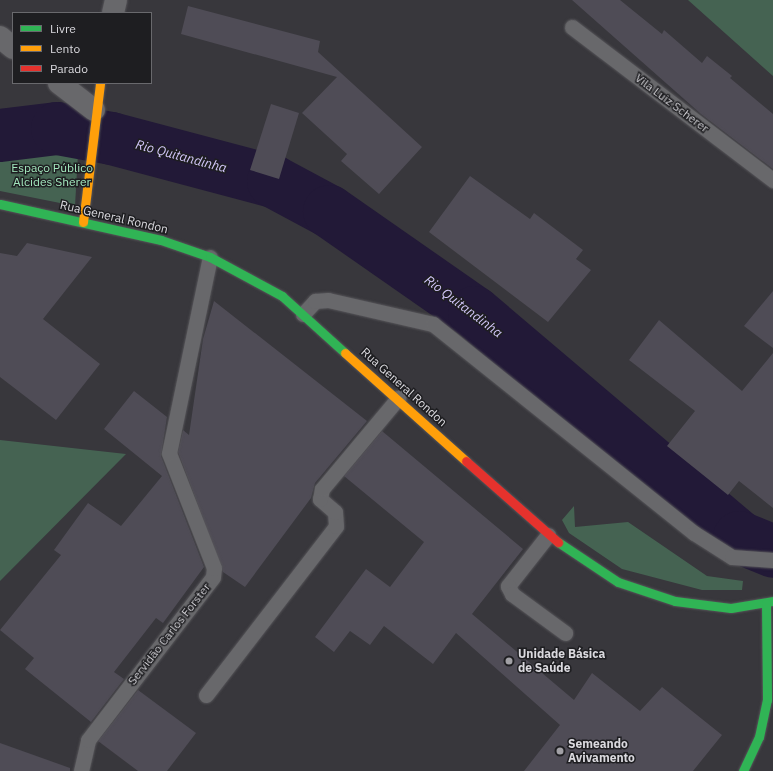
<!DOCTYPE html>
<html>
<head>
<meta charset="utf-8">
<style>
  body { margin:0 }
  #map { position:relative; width:773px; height:771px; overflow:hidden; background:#38373c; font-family:"IBM Plex Sans",sans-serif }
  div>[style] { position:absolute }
  .green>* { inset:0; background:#456352 }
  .river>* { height:53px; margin:-26.5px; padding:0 26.5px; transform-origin:26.5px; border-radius:26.5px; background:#221937 }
  .building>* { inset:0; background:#4f4c56 }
  .roads { filter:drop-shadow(0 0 1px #555458) drop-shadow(0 0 1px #555458) }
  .lane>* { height:15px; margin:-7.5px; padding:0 7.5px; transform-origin:7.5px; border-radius:7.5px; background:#68686b }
  .street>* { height:22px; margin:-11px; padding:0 11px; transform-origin:11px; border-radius:11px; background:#68686b }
  .fast>* { height:9px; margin:-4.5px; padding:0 4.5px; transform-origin:4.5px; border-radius:4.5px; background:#30b455 }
  .slow>* { height:9px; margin:-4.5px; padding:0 4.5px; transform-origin:4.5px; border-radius:4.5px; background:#ff9f0a }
  .jam>* { height:9px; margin:-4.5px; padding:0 4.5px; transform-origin:4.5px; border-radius:4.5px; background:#e5322d }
  .dots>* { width:11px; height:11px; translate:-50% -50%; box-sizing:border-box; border:2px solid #1e1e21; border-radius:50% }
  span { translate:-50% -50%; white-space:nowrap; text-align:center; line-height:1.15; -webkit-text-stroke:3px #1e1e21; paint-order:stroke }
  .street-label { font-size:12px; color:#dad9de }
  .park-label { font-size:12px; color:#a3e8be }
  .poi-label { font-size:12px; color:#dad9de; font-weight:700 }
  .left { translate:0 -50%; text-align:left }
  .water-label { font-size:13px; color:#d4c8fc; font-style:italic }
  .legend { position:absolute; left:12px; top:12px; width:140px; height:72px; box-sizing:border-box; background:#1e1e21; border:1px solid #69696d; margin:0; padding:5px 7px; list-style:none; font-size:12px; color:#dad9de }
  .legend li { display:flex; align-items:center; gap:8px; height:20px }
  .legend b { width:20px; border:1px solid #69696d }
</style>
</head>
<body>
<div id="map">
  <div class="green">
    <div style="clip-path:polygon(688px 0,773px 0,773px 76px)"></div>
    <div style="clip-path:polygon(47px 148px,78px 153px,75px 206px,0 191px,0 156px)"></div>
    <div style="clip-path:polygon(0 440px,126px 454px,0 581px)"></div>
    <div style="clip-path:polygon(574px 506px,575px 527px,628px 522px,707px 576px,743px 581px,742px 590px,702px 590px,622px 569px,569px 533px,562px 520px)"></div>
  </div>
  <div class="river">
    <div style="left:0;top:135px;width:57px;rotate:-7deg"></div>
    <div style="left:57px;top:128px;width:55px;rotate:10.5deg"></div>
    <div style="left:111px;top:138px;width:168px;rotate:14.9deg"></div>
    <div style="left:273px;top:181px;width:64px;rotate:28.2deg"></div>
    <div style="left:329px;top:211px;width:177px;rotate:34.9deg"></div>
    <div style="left:474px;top:312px;width:348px;rotate:40.3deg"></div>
    <div style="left:739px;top:537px;width:37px;rotate:22deg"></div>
  </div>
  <div class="building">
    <div style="clip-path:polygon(572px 0,620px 0,662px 34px,664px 30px,702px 63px,707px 56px,732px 76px,730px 78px,773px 114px,773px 169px,701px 114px)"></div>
    <div style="clip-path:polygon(188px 6px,320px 41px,318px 52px,422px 147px,379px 194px,341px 161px,347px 154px,302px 113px,337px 77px,181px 34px)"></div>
    <div style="clip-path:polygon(271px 104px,299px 113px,279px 179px,250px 170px)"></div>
    <div style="clip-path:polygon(470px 176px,530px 219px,534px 213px,583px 250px,576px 259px,591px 270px,548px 322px,429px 232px)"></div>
    <div style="clip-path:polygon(27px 243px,92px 257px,43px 319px,100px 364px,56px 420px,0 377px,0 253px,17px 256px)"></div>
    <div style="clip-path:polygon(773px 291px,773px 348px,744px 326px)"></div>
    <div style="clip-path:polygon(214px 301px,367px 421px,315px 483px,311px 498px,245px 587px,223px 572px,178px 452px,183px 430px,189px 435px,203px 339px)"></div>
    <div style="clip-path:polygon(659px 320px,742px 391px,773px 353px,773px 508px,739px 481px,728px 495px,667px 446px,695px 411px,629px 360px)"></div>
    <div style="clip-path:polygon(134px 391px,167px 417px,161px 456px,204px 567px,163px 623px,156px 618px,114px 672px,124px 679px,91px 722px,25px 669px,34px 658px,0 630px,61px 555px,54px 550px,88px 503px,121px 526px,162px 476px,104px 429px)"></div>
    <div style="clip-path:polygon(382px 431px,523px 549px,472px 614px,574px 700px,592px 673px,640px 711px,662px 687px,722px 735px,693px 771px,524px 771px,560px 725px,456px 633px,433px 664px,384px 626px,370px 645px,350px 631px,334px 652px,315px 637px,366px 569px,390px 587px,424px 542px,344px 476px)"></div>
    <div style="clip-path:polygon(138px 690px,196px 733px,167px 771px,138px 771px,98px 741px)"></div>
    <div style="clip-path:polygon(0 743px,70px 768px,70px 771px,0 771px)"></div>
  </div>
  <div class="roads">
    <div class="lane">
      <div style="left:572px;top:27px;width:253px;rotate:37.3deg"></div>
      <div style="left:303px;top:314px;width:18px;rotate:-47deg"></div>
      <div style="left:315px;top:301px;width:13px;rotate:-4deg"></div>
      <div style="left:328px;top:300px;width:108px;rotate:12.9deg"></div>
      <div style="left:433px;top:324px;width:334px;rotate:38.7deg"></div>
      <div style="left:694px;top:533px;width:45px;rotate:32.3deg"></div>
      <div style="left:732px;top:557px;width:41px;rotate:4.2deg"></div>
      <div style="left:548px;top:535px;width:65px;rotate:128.1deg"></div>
      <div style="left:508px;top:586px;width:9px;rotate:63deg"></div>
      <div style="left:512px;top:594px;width:66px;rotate:36.3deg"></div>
      <div style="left:206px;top:695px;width:213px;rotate:-52.4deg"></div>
      <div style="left:336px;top:526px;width:14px;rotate:-94deg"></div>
      <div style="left:335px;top:512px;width:20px;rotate:-139deg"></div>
      <div style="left:320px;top:499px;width:10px;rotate:-79deg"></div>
      <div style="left:322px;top:489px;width:119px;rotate:-50.1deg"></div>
      <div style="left:81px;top:771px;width:32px;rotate:-77deg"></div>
      <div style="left:88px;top:740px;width:205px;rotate:-52.5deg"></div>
      <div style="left:213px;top:577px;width:9px;rotate:-84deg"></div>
      <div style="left:214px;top:568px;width:123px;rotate:-111.4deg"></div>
      <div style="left:169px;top:453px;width:200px;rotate:-78.2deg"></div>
    </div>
    <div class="street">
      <div style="left:113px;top:13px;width:13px;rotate:-77deg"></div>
      <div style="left:0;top:37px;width:17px;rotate:40deg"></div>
      <div style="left:59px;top:83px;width:44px;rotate:37.6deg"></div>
    </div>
    <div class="fast">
      <div style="left:0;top:204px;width:165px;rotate:12.6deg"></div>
      <div style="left:161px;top:240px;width:52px;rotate:19.1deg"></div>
      <div style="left:210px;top:257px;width:82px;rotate:28.4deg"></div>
      <div style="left:282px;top:296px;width:85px;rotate:42.1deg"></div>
      <div style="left:558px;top:542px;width:72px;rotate:33.7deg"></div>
      <div style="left:618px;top:582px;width:60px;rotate:18.4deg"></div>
      <div style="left:675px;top:601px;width:56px;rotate:7.1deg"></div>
      <div style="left:731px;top:608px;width:43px;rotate:-9.5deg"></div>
      <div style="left:743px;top:771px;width:38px;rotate:-65deg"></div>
      <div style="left:759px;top:737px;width:38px;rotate:-78deg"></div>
      <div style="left:767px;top:700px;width:97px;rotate:-90.6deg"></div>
    </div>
    <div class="slow">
      <div style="left:83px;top:222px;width:140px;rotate:-83deg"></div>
      <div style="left:345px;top:353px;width:162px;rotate:41.8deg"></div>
    </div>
    <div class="jam">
      <div style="left:466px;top:461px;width:123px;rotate:41.4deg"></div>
    </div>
  </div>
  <div class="dots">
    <div style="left:509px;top:661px;background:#a1a0a5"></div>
    <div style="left:560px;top:751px;background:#a1a0a5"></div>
  </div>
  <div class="street-label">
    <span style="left:672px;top:103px;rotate:37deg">Vila Luiz Scherer</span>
    <span style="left:114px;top:217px;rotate:13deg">Rua General Rondon</span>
    <span style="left:404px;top:387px;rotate:42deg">Rua General Rondon</span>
    <span style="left:169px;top:634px;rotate:-52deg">Servidão Carlos Forster</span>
  </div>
  <div class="park-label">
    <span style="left:52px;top:175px">Espaço Público<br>Alcides Sherer</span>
  </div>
  <div class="poi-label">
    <span class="left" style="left:518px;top:661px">Unidade Básica<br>de Saúde</span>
    <span class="left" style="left:568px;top:751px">Semeando<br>Avivamento</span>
  </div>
  <div class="water-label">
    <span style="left:181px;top:157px;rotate:15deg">Rio Quitandinha</span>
    <span style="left:463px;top:307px;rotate:37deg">Rio Quitandinha</span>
  </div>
  <ul class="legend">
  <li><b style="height:5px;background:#30b455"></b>Livre</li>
  <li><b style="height:5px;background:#ff9f0a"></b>Lento</li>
  <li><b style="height:5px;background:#e5322d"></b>Parado</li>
  </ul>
</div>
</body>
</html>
